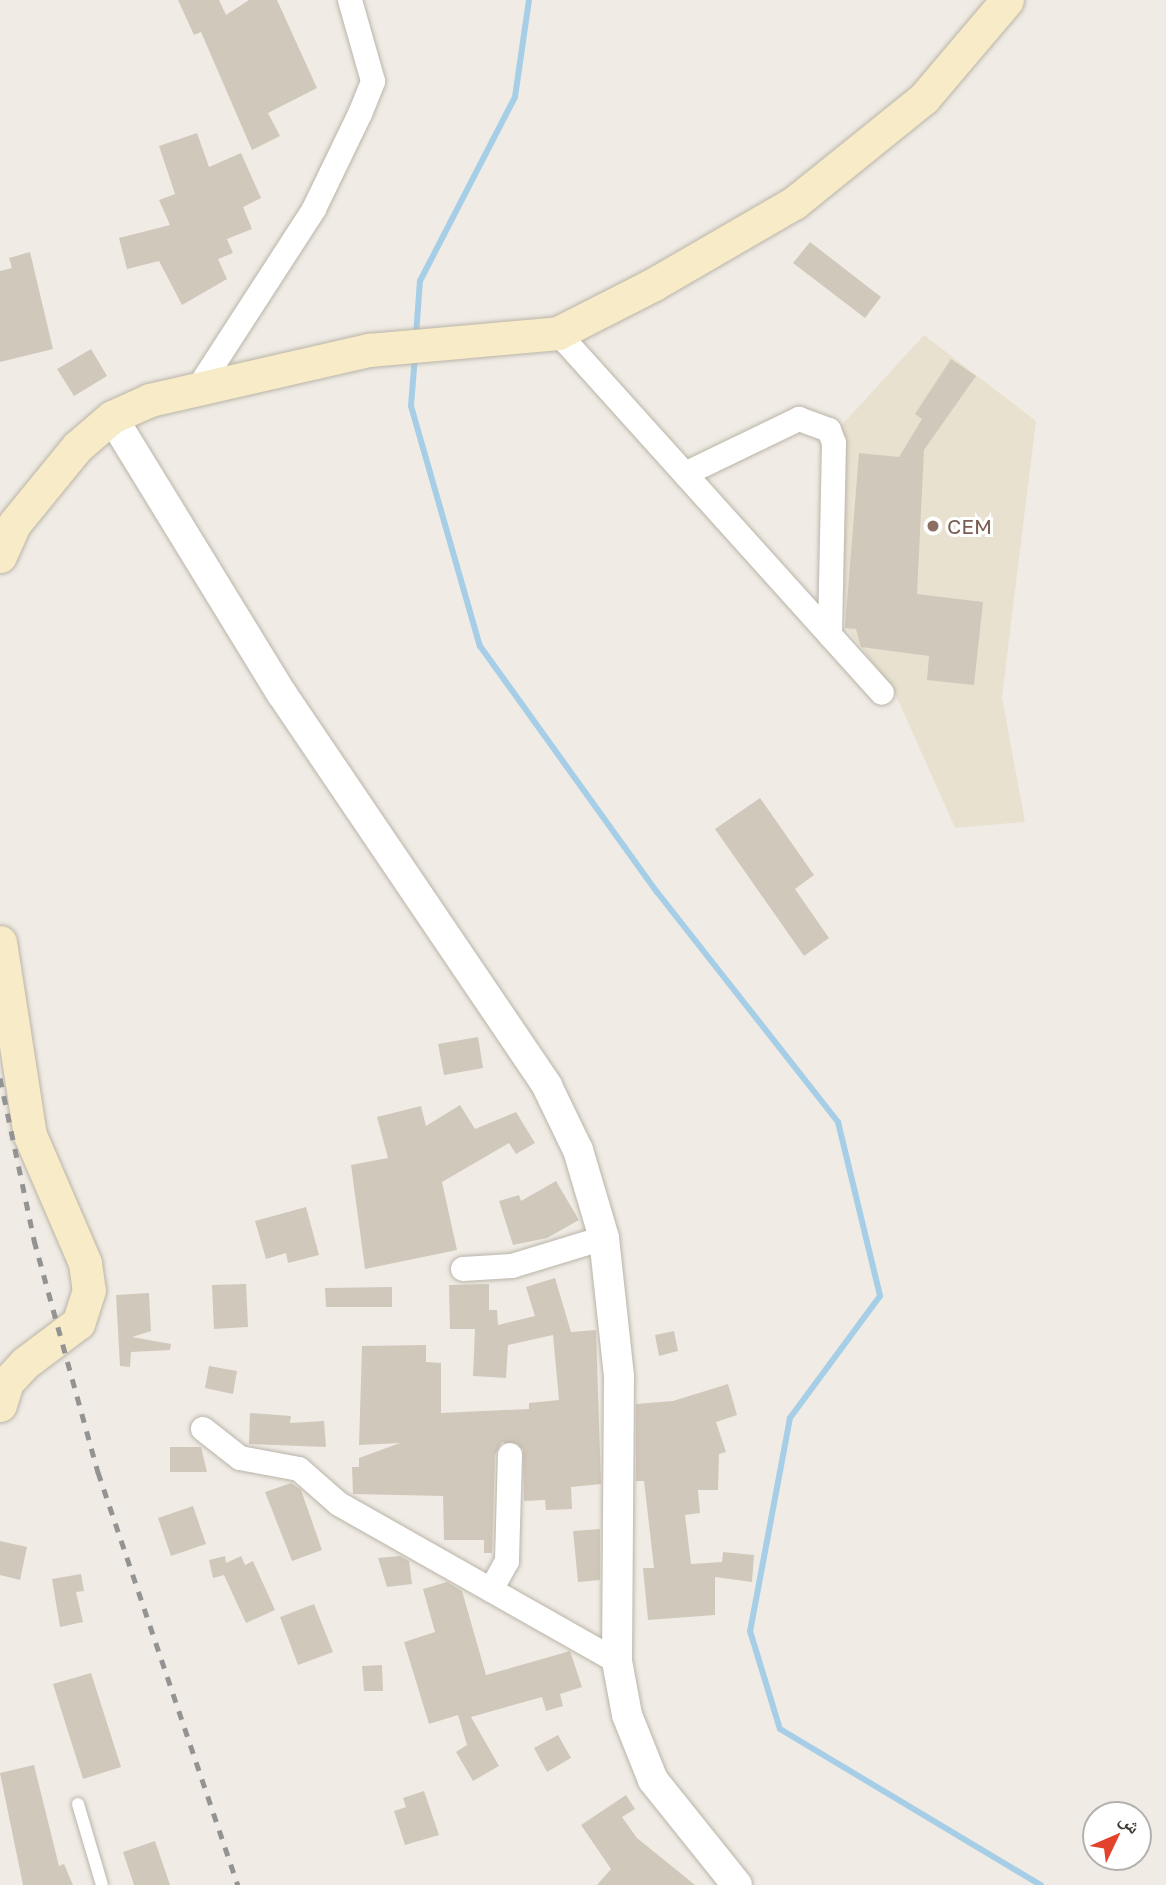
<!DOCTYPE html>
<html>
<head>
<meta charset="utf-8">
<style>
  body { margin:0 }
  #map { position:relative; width:1166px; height:1885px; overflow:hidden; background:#f0ece5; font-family:"Golos Text","Noto Naskh Arabic",sans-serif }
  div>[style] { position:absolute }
  .education>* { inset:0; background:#e8e1d0 }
  .stream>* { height:6px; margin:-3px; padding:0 3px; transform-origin:3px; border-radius:3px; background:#a7cee7 }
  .building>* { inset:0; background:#d0c8bb }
  .roads { filter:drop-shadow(0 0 2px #bab4a8) drop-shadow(0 0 2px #bab4a8) }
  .service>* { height:12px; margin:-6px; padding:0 6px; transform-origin:6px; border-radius:6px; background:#fff }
  .minor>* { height:24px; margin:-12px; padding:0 12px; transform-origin:12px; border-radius:12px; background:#fff }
  .tertiary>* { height:30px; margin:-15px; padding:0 15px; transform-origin:15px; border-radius:15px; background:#fff }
  .secondary>* { height:33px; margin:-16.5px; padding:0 16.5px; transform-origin:16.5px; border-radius:16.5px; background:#f8ebc7 }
  .rail>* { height:5px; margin-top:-2.5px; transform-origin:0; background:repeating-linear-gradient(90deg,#939393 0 9px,transparent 0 18px) }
  .dots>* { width:19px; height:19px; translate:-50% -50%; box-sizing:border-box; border:4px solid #fff; border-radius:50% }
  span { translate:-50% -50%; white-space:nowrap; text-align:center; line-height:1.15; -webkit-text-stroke:6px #fff; paint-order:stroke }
  .education-label { font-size:21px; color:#785e54 }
  .left { translate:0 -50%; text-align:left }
  .north { position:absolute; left:1082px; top:1801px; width:70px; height:70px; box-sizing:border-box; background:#fff; border:2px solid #b3b1ae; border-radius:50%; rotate:46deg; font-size:19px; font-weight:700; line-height:28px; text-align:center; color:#423d35 }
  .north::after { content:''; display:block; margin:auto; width:24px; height:32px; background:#e2432a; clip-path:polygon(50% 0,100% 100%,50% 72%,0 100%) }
</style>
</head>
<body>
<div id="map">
  <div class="education">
    <div style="clip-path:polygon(924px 335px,1036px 421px,1002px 697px,1025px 822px,955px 828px,894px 691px,845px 626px,841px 426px)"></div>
  </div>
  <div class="stream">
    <div style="left:416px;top:335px;width:54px;rotate:-85.8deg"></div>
    <div style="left:420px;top:281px;width:207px;rotate:-62.7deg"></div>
    <div style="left:515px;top:97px;width:98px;rotate:-81.8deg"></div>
    <div style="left:415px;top:356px;width:50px;rotate:94.6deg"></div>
    <div style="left:411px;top:406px;width:250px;rotate:74deg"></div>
    <div style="left:480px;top:646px;width:303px;rotate:54.3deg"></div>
    <div style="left:657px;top:892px;width:293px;rotate:51.8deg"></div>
    <div style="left:838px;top:1122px;width:179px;rotate:76.4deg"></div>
    <div style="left:880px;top:1296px;width:152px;rotate:126.4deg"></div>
    <div style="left:790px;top:1418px;width:217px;rotate:100.6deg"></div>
    <div style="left:750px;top:1631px;width:102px;rotate:73deg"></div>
    <div style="left:780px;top:1729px;width:304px;rotate:30.9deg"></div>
  </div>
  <div class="building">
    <div style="clip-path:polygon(178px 0,219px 0,226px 15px,249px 0,277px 0,317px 88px,268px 113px,280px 136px,252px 150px,201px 32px,194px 35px)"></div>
    <div style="clip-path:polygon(197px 133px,209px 167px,241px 153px,261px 198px,243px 207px,252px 229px,227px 239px,233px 253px,218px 259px,227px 279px,182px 305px,159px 261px,127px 269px,119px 238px,170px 225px,159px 200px,175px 194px,159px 146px)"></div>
    <div style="clip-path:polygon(810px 242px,881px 297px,865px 318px,793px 263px)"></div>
    <div style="clip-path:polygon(30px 252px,53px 349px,0 362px,0 271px,12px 268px,9px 258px)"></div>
    <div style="clip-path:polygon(91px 349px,107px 376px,74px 396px,57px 369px)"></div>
    <div style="clip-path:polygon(951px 359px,976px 376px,924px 450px,917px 594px,983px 602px,974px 685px,927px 680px,929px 656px,861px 647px,856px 629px,845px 628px,859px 453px,899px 457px,922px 419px,915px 414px)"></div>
    <div style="clip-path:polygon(760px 798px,814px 875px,795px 889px,829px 938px,804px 956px,715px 829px)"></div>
    <div style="clip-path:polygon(478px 1037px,483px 1068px,444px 1075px,438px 1044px)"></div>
    <div style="clip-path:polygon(460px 1105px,475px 1129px,516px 1112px,535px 1143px,516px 1154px,509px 1143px,442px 1182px,457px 1250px,365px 1269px,351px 1165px,388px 1158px,377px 1117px,421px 1106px,426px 1126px)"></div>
    <div style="clip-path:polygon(556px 1181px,579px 1220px,547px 1238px,513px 1245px,499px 1201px,519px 1195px,521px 1201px)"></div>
    <div style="clip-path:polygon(306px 1207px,319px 1255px,288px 1263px,286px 1253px,266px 1259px,255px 1221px)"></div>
    <div style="clip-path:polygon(555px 1278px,571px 1332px,596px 1330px,601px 1484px,571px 1487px,572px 1509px,546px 1510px,545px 1500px,524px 1501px,523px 1449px,502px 1442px,495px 1455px,492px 1553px,484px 1553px,484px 1540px,444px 1540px,443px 1496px,353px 1494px,352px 1467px,359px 1467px,359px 1458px,400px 1443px,359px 1445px,362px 1346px,426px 1345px,426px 1362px,441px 1363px,441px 1413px,529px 1409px,529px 1403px,559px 1400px,553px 1335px,508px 1345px,506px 1378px,473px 1376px,475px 1329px,450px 1329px,449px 1285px,489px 1284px,489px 1310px,497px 1310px,498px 1325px,535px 1316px,526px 1287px)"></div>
    <div style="clip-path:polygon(246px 1284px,248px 1327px,214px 1329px,212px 1285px)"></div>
    <div style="clip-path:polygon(392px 1287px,392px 1307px,326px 1307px,325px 1288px)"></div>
    <div style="clip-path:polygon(149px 1293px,151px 1331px,132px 1337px,171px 1344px,170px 1350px,131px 1352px,130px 1367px,120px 1366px,116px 1295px)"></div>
    <div style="clip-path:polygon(674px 1331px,678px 1351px,659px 1356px,655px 1335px)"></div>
    <div style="clip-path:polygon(209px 1366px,237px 1371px,233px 1394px,205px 1388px)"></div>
    <div style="clip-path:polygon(728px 1384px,737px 1415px,716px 1422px,726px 1452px,719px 1454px,718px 1490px,698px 1490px,700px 1513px,685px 1515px,691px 1564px,722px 1562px,723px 1552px,754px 1555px,752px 1582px,715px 1577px,715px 1615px,648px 1620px,643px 1568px,654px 1568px,644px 1481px,636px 1481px,636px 1404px,673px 1401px)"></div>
    <div style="clip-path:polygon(250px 1413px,291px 1416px,290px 1423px,324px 1421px,326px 1447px,249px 1444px)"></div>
    <div style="clip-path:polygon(170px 1447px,201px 1447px,207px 1472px,170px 1472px)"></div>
    <div style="clip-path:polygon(291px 1483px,301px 1490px,322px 1550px,292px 1561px,265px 1492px)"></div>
    <div style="clip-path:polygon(193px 1506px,206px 1544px,171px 1556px,158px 1518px)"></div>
    <div style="clip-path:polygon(600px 1529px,600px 1580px,578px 1582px,573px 1531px)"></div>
    <div style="clip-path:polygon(0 1541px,27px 1547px,20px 1580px,0 1575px)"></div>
    <div style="clip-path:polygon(225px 1556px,226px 1563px,241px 1556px,245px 1565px,253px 1561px,275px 1610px,246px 1623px,224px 1575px,213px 1578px,209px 1560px)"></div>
    <div style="clip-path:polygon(400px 1556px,409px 1561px,412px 1584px,387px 1587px,378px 1558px)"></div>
    <div style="clip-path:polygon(81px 1574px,84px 1591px,76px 1592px,83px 1622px,60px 1627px,52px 1579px)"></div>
    <div style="clip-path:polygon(447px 1582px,462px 1591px,486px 1675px,570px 1651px,582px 1687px,560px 1694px,563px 1706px,546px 1711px,542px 1697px,471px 1717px,499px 1766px,473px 1781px,456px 1752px,467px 1745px,458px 1715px,429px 1724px,404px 1642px,435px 1632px,423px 1589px)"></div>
    <div style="clip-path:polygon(314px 1604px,333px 1652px,298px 1665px,280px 1617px)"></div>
    <div style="clip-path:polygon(382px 1665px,383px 1691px,364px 1691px,362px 1666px)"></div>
    <div style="clip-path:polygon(91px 1673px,121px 1767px,83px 1779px,53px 1684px)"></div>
    <div style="clip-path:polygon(558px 1735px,571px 1758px,547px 1772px,534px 1748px)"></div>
    <div style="clip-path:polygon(34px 1765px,59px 1866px,64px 1864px,73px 1885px,23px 1885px,0 1773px)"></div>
    <div style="clip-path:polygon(424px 1791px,439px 1835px,405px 1845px,394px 1811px,406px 1807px,403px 1798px)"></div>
    <div style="clip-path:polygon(626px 1795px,635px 1809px,622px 1817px,637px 1838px,695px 1885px,597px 1885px,611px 1869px,581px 1825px)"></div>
    <div style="clip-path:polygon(155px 1841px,170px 1885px,134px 1885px,123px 1852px)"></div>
  </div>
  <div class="roads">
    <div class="service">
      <div style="left:78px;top:1804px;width:84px;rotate:73.5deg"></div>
    </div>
    <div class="minor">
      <div style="left:558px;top:333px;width:484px;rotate:48deg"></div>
      <div style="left:199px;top:387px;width:212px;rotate:-57.1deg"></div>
      <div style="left:314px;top:209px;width:106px;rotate:-64.2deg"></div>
      <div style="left:360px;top:114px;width:35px;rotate:-68deg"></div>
      <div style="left:373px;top:81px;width:84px;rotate:-105.9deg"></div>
      <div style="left:685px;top:474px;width:127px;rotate:-25.8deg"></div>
      <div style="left:799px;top:419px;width:32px;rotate:20deg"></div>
      <div style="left:829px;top:430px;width:14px;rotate:69deg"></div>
      <div style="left:834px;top:443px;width:192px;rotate:91.2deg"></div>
      <div style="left:463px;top:1269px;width:49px;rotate:-3.5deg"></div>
      <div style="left:512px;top:1266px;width:96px;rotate:-16.9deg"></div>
      <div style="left:203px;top:1429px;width:47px;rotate:38.1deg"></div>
      <div style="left:240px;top:1458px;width:60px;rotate:10.6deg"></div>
      <div style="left:299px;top:1469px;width:53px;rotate:41.2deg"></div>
      <div style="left:339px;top:1504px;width:319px;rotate:29.5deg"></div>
      <div style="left:491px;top:1590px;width:33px;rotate:-61deg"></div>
      <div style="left:507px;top:1561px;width:106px;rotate:-88.4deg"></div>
    </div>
    <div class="tertiary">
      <div style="left:112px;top:417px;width:325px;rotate:58.5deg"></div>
      <div style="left:282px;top:694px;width:473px;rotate:55.9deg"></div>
      <div style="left:547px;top:1086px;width:71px;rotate:64.2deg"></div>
      <div style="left:578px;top:1150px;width:92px;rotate:73.5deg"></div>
      <div style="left:604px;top:1238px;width:139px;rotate:83.8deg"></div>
      <div style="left:619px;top:1376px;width:285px;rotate:90.4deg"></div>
      <div style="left:617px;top:1661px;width:55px;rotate:79.5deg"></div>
      <div style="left:627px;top:1715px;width:70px;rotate:68.2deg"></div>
      <div style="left:653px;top:1780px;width:134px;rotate:51.3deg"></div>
    </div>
    <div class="secondary">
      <div style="left:0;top:556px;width:36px;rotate:-66deg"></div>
      <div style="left:15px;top:523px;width:98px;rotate:-50.8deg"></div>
      <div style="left:77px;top:447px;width:46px;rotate:-40.6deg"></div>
      <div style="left:112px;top:417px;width:42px;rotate:-24.1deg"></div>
      <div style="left:150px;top:400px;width:225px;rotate:-12.9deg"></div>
      <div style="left:369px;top:350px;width:190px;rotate:-5.1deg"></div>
      <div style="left:558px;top:333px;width:108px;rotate:-27deg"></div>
      <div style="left:654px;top:284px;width:162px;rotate:-30.1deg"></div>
      <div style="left:794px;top:203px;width:167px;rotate:-38.9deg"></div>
      <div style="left:924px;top:98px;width:128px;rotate:-49.7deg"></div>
      <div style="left:0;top:942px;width:195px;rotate:81.2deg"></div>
      <div style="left:30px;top:1135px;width:139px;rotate:66.7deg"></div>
      <div style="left:85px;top:1263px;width:27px;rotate:82deg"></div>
      <div style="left:89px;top:1290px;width:35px;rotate:108deg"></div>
      <div style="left:78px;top:1323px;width:66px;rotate:143deg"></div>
      <div style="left:25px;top:1363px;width:26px;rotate:133deg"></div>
      <div style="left:7px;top:1382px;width:24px;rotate:107deg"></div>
    </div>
  </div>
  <div class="rail">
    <div style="left:0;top:1078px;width:166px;rotate:78.1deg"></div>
    <div style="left:34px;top:1240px;width:241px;rotate:74.6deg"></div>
    <div style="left:98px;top:1472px;width:436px;rotate:71.3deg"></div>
  </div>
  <div class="dots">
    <div style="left:933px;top:526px;background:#8d6e63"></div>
  </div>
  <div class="education-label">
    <span class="left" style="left:947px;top:526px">CEM</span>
  </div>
  <div class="north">ش</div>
</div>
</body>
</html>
